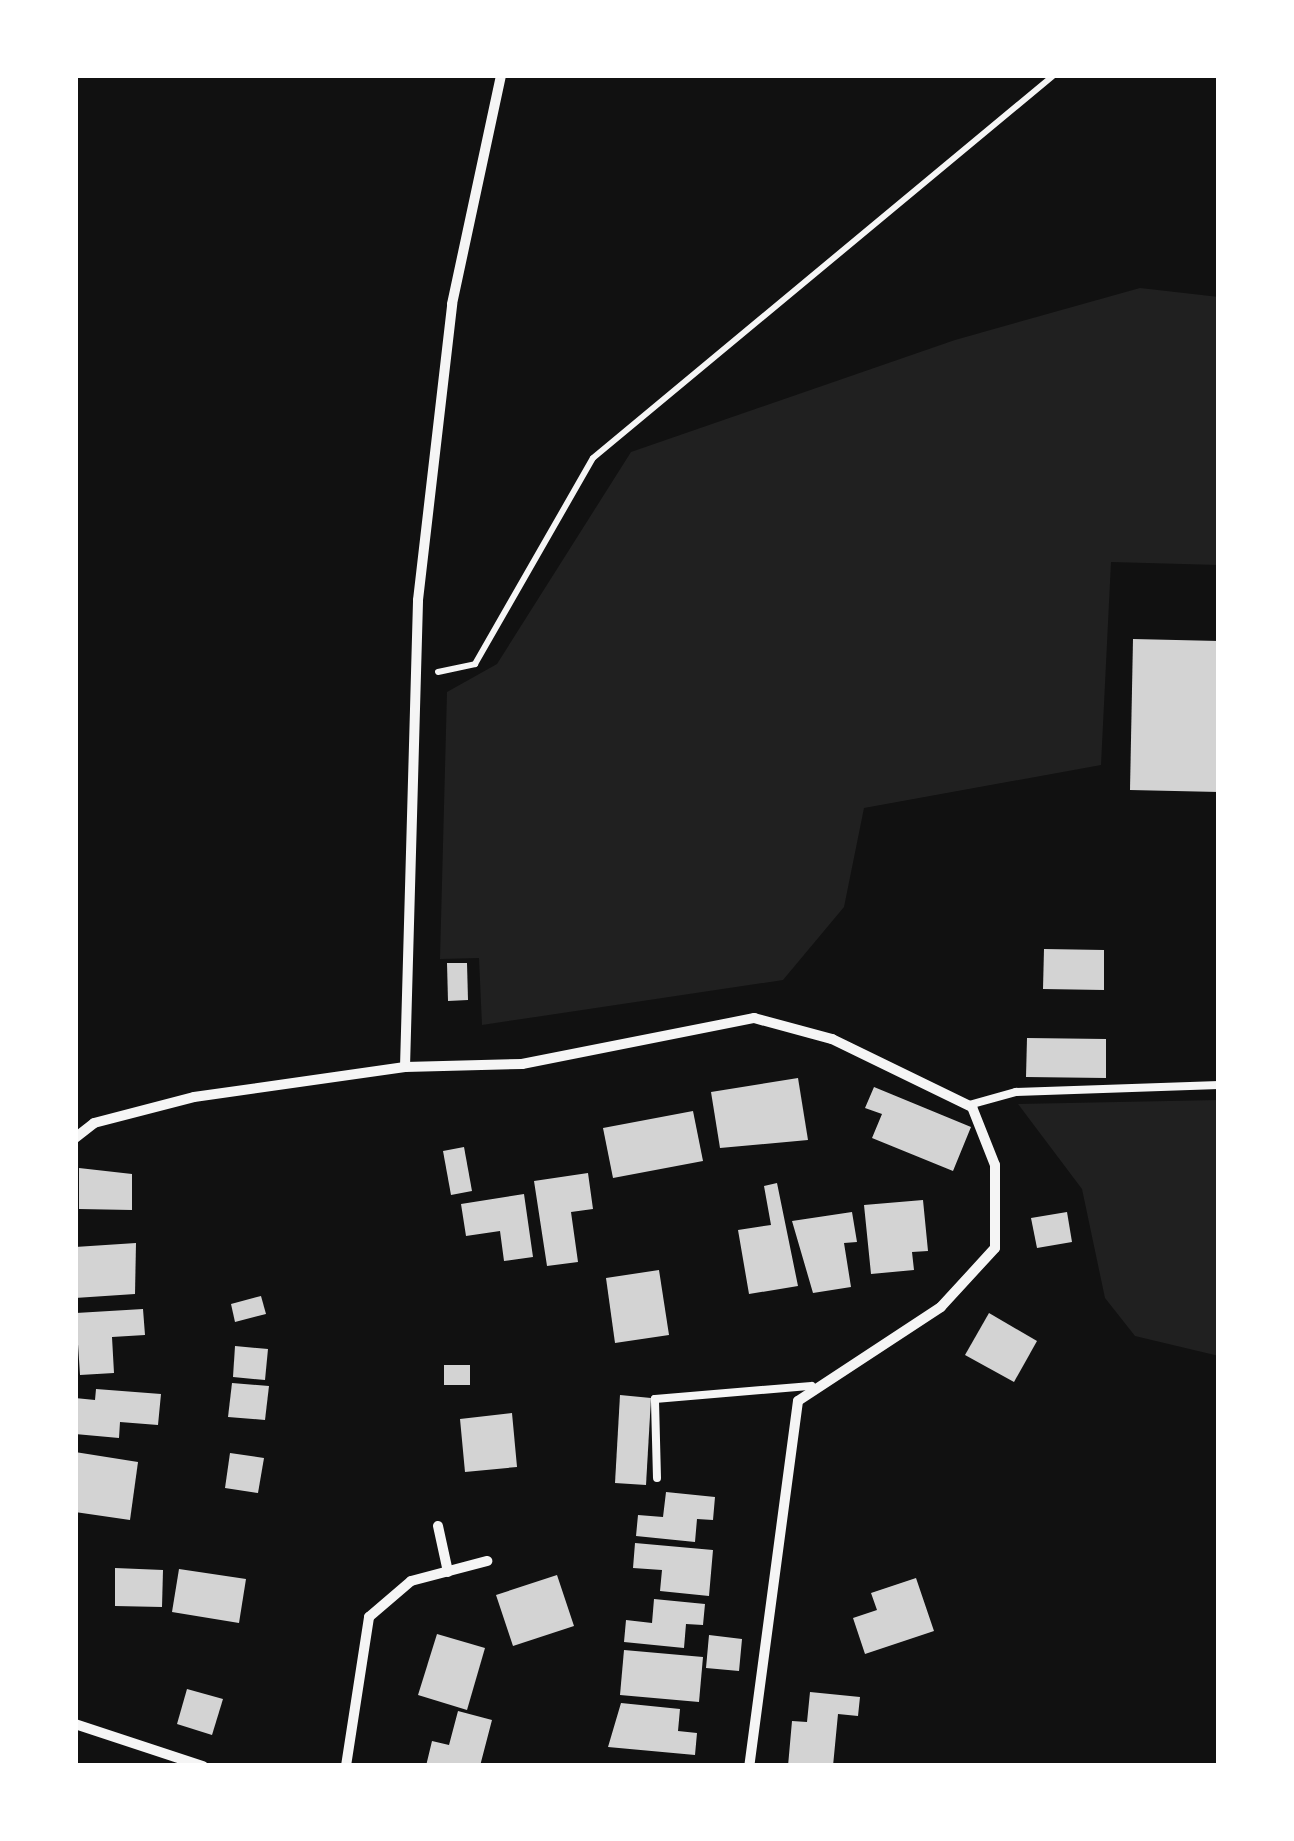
<!DOCTYPE html>
<html>
<head>
<meta charset="utf-8">
<style>
  body { margin:0 }
  #map { position:relative; width:1294px; height:1841px; overflow:hidden; background:#111; font-family:"DM Sans",sans-serif }
  div>[style] { position:absolute }
  .green>* { inset:0; background:#202020 }
  .building>* { inset:0; background:#d3d3d3 }
  .path>* { height:6px; margin:-3px; padding:0 3px; transform-origin:3px; border-radius:3px; background:#f5f5f5 }
  .service>* { height:8px; margin:-4px; padding:0 4px; transform-origin:4px; border-radius:4px; background:#f5f5f5 }
  .minor>* { height:10px; margin:-5px; padding:0 5px; transform-origin:5px; border-radius:5px; background:#f5f5f5 }
  span { translate:-50% -50%; white-space:nowrap; text-align:center; line-height:1.15; -webkit-text-stroke:9px #fff; paint-order:stroke }
  .frame { position:absolute; inset:0; border:78px solid #fff; pointer-events:none }
</style>
</head>
<body>
<div id="map">
  <div class="green">
    <div style="clip-path:polygon(1140px 288px,1219px 297px,1219px 565px,1111px 562px,1101px 765px,864px 808px,844px 907px,783px 980px,482px 1025px,479px 958px,440px 959px,447px 692px,497px 664px,631px 452px,955px 340px)"></div>
    <div style="clip-path:polygon(1219px 1100px,1219px 1356px,1135px 1336px,1105px 1298px,1082px 1189px,1018px 1104px)"></div>
  </div>
  <div class="building">
    <div style="clip-path:polygon(1133px 639px,1219px 641px,1219px 792px,1130px 790px)"></div>
    <div style="clip-path:polygon(1044px 949px,1104px 950px,1104px 990px,1043px 989px)"></div>
    <div style="clip-path:polygon(447px 963px,467px 963px,468px 1000px,448px 1001px)"></div>
    <div style="clip-path:polygon(1027px 1038px,1106px 1039px,1106px 1078px,1026px 1077px)"></div>
    <div style="clip-path:polygon(798px 1078px,808px 1140px,720px 1148px,711px 1092px)"></div>
    <div style="clip-path:polygon(874px 1087px,971px 1127px,953px 1171px,872px 1138px,882px 1114px,865px 1108px)"></div>
    <div style="clip-path:polygon(693px 1111px,703px 1161px,613px 1178px,603px 1128px)"></div>
    <div style="clip-path:polygon(464px 1147px,472px 1191px,451px 1195px,443px 1151px)"></div>
    <div style="clip-path:polygon(79px 1168px,132px 1174px,132px 1210px,79px 1209px)"></div>
    <div style="clip-path:polygon(588px 1173px,593px 1209px,571px 1212px,578px 1262px,547px 1266px,534px 1181px)"></div>
    <div style="clip-path:polygon(777px 1183px,798px 1286px,749px 1294px,738px 1230px,771px 1225px,764px 1186px)"></div>
    <div style="clip-path:polygon(524px 1194px,533px 1257px,504px 1261px,500px 1231px,466px 1236px,461px 1204px)"></div>
    <div style="clip-path:polygon(923px 1200px,928px 1251px,912px 1252px,914px 1270px,871px 1274px,864px 1205px)"></div>
    <div style="clip-path:polygon(852px 1212px,857px 1242px,844px 1243px,851px 1287px,813px 1293px,792px 1221px)"></div>
    <div style="clip-path:polygon(1067px 1212px,1072px 1242px,1037px 1248px,1031px 1218px)"></div>
    <div style="clip-path:polygon(136px 1243px,135px 1294px,75px 1298px,75px 1247px)"></div>
    <div style="clip-path:polygon(659px 1270px,669px 1335px,615px 1343px,606px 1278px)"></div>
    <div style="clip-path:polygon(261px 1296px,266px 1314px,235px 1322px,231px 1304px)"></div>
    <div style="clip-path:polygon(143px 1309px,145px 1335px,112px 1337px,114px 1373px,80px 1375px,76px 1313px)"></div>
    <div style="clip-path:polygon(989px 1313px,1037px 1341px,1014px 1382px,965px 1355px)"></div>
    <div style="clip-path:polygon(235px 1346px,268px 1349px,265px 1380px,233px 1377px)"></div>
    <div style="clip-path:polygon(444px 1365px,470px 1365px,470px 1385px,444px 1385px)"></div>
    <div style="clip-path:polygon(232px 1383px,269px 1386px,265px 1420px,228px 1417px)"></div>
    <div style="clip-path:polygon(96px 1389px,161px 1394px,158px 1425px,120px 1422px,119px 1438px,75px 1434px,75px 1398px,95px 1400px)"></div>
    <div style="clip-path:polygon(620px 1395px,651px 1398px,646px 1485px,615px 1483px)"></div>
    <div style="clip-path:polygon(512px 1413px,517px 1467px,465px 1472px,460px 1419px)"></div>
    <div style="clip-path:polygon(75px 1452px,138px 1462px,130px 1520px,75px 1512px)"></div>
    <div style="clip-path:polygon(230px 1453px,264px 1458px,258px 1493px,225px 1488px)"></div>
    <div style="clip-path:polygon(666px 1492px,715px 1497px,713px 1520px,697px 1519px,695px 1542px,636px 1536px,638px 1515px,663px 1517px)"></div>
    <div style="clip-path:polygon(635px 1543px,713px 1550px,709px 1596px,660px 1591px,662px 1570px,633px 1568px)"></div>
    <div style="clip-path:polygon(115px 1568px,163px 1570px,162px 1607px,115px 1606px)"></div>
    <div style="clip-path:polygon(179px 1569px,246px 1579px,239px 1623px,172px 1612px)"></div>
    <div style="clip-path:polygon(557px 1575px,574px 1626px,513px 1646px,496px 1595px)"></div>
    <div style="clip-path:polygon(916px 1578px,934px 1631px,865px 1654px,853px 1618px,877px 1610px,871px 1593px)"></div>
    <div style="clip-path:polygon(654px 1599px,705px 1604px,703px 1625px,686px 1624px,684px 1648px,624px 1642px,626px 1620px,652px 1623px)"></div>
    <div style="clip-path:polygon(437px 1634px,485px 1648px,467px 1710px,418px 1695px)"></div>
    <div style="clip-path:polygon(709px 1635px,742px 1639px,739px 1671px,706px 1668px)"></div>
    <div style="clip-path:polygon(624px 1650px,703px 1657px,699px 1702px,620px 1695px)"></div>
    <div style="clip-path:polygon(187px 1689px,223px 1699px,212px 1735px,177px 1724px)"></div>
    <div style="clip-path:polygon(810px 1692px,860px 1697px,858px 1716px,838px 1714px,833px 1766px,788px 1766px,792px 1721px,807px 1722px)"></div>
    <div style="clip-path:polygon(621px 1703px,680px 1709px,678px 1731px,697px 1733px,695px 1755px,608px 1747px)"></div>
    <div style="clip-path:polygon(458px 1711px,492px 1720px,480px 1766px,426px 1766px,432px 1741px,449px 1745px)"></div>
  </div>
  <div class="path">
    <div style="left:438px;top:672px;width:38px;rotate:-12deg"></div>
    <div style="left:475px;top:664px;width:237px;rotate:-60.2deg"></div>
    <div style="left:593px;top:458px;width:599px;rotate:-39.72deg"></div>
  </div>
  <div class="service">
    <div style="left:969px;top:1105px;width:49px;rotate:-15.5deg"></div>
    <div style="left:1016px;top:1092px;width:203px;rotate:-2deg"></div>
    <div style="left:657px;top:1478px;width:79px;rotate:-91.5deg"></div>
    <div style="left:655px;top:1399px;width:157px;rotate:-4.8deg"></div>
  </div>
  <div class="minor">
    <div style="left:405px;top:1067px;width:467px;rotate:-88.4deg"></div>
    <div style="left:418px;top:600px;width:298px;rotate:-83.4deg"></div>
    <div style="left:452px;top:304px;width:234px;rotate:-77.9deg"></div>
    <div style="left:75px;top:1138px;width:24px;rotate:-38deg"></div>
    <div style="left:94px;top:1123px;width:103px;rotate:-14.6deg"></div>
    <div style="left:194px;top:1097px;width:213px;rotate:-8.1deg"></div>
    <div style="left:405px;top:1067px;width:117px;rotate:-1.5deg"></div>
    <div style="left:522px;top:1064px;width:237px;rotate:-11.2deg"></div>
    <div style="left:754px;top:1018px;width:81px;rotate:15.1deg"></div>
    <div style="left:832px;top:1039px;width:156px;rotate:25.9deg"></div>
    <div style="left:972px;top:1107px;width:62px;rotate:68.4deg"></div>
    <div style="left:995px;top:1165px;width:83px;rotate:90deg"></div>
    <div style="left:995px;top:1248px;width:80px;rotate:132.5deg"></div>
    <div style="left:941px;top:1307px;width:171px;rotate:146.7deg"></div>
    <div style="left:798px;top:1401px;width:368px;rotate:97.6deg"></div>
    <div style="left:438px;top:1526px;width:47px;rotate:77.7deg"></div>
    <div style="left:75px;top:1724px;width:135px;rotate:18.2deg"></div>
    <div style="left:346px;top:1766px;width:151px;rotate:-81.2deg"></div>
    <div style="left:369px;top:1617px;width:55px;rotate:-40.6deg"></div>
    <div style="left:411px;top:1581px;width:79px;rotate:-14.7deg"></div>
  </div>
  <div class="frame"></div>
</div>
</body>
</html>
